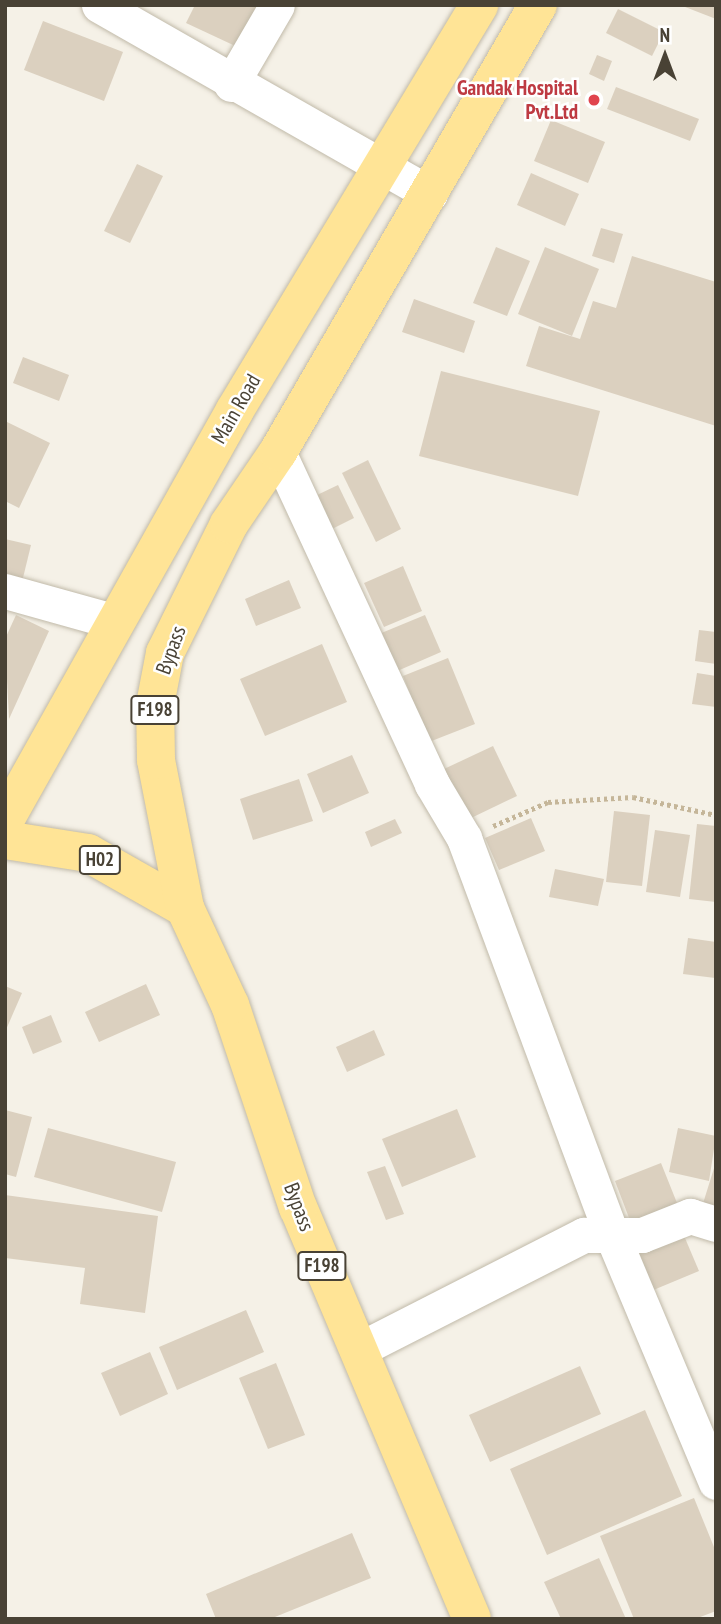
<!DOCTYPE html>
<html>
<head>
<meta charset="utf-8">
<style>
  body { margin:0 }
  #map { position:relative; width:721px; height:1624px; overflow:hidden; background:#f5f1e7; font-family:"PT Sans Narrow",sans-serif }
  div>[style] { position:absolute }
  .building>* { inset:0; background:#dbd0bf }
  .path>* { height:4.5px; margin-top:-2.25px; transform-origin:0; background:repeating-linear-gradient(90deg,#c5b699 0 3.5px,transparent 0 7px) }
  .roads { filter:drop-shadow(0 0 2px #c1baa9) drop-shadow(0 0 2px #c1baa9) }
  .minor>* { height:35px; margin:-17.5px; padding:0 17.5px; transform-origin:17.5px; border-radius:17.5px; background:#fff }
  .major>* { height:38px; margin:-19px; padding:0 19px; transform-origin:19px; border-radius:19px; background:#ffe496 }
  .dots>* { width:19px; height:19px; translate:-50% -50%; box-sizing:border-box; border:4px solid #fff; border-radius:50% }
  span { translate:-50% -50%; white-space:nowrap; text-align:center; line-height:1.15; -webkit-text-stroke:5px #fff; paint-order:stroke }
  .shield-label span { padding:2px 5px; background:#fff; border:2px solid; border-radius:5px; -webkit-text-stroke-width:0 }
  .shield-label { font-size:19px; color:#494235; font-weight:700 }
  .health-label { font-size:21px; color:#be3a42; font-weight:700 }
  .right { translate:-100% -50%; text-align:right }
  .street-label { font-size:21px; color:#494235 }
  .frame { position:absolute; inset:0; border:7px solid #494235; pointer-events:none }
  .north { position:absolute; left:630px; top:21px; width:70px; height:70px; -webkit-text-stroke:5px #fff; paint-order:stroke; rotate:0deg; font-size:19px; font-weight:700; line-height:28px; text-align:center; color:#494235 }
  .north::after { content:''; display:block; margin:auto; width:24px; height:32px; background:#494235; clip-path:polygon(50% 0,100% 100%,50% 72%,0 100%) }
</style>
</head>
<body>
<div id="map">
  <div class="building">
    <div style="clip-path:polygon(195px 5px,268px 5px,246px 51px,186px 23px)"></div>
    <div style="clip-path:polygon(680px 5px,716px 5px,716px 19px)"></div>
    <div style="clip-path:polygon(618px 9px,664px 32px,652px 56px,606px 33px)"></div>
    <div style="clip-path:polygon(43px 21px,123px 52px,104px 101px,24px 70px)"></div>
    <div style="clip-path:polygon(597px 55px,612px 61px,604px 81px,589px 74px)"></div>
    <div style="clip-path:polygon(616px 87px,699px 119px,690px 141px,607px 109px)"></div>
    <div style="clip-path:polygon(551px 120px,605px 142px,588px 183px,534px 161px)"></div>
    <div style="clip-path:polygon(137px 164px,163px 176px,130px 243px,104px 231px)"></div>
    <div style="clip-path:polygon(531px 173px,579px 194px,565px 226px,517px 205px)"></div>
    <div style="clip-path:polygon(601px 228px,623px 234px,614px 263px,592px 256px)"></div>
    <div style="clip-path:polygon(496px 247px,530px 261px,507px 316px,473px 303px)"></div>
    <div style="clip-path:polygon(545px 247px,599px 269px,572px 336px,518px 314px)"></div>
    <div style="clip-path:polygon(632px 256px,716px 282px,716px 426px,526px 366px,539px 326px,580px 339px,593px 301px,616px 308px)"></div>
    <div style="clip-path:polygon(414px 299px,475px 321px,464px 353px,402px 332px)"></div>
    <div style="clip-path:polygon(23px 357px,69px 375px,59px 401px,13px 383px)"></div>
    <div style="clip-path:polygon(441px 371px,600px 411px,578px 496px,419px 456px)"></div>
    <div style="clip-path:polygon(5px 421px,50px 443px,19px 508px,5px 501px)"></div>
    <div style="clip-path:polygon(368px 460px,401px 529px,376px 542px,342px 473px)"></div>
    <div style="clip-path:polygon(338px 485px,354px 518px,332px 529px,315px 496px)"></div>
    <div style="clip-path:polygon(5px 539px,31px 545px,22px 582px,5px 578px)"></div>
    <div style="clip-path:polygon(403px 566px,422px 611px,384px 627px,364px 583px)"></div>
    <div style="clip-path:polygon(289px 580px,301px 608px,256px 626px,245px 599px)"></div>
    <div style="clip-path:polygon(16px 615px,49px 631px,9px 719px,5px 639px)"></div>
    <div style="clip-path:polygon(425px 615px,441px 652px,395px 672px,379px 634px)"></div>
    <div style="clip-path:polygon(699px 630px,716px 632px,716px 664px,695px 661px)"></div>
    <div style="clip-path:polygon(322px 644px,347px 702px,265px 736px,240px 679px)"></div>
    <div style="clip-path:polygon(448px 658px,475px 724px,429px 742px,403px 676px)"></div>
    <div style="clip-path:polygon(697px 673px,716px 676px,716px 707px,692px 704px)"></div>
    <div style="clip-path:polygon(493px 746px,517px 796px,469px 819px,444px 769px)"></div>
    <div style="clip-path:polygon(352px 755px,369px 793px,323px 813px,307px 774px)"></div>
    <div style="clip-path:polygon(299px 779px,313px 821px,253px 840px,240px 799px)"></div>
    <div style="clip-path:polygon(614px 811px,650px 815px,642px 886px,606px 882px)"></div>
    <div style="clip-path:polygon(531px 818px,545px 851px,499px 870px,485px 838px)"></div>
    <div style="clip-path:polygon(395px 819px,402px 833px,371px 847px,365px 832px)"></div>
    <div style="clip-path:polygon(697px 824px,716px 826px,716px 902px,689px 899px)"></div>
    <div style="clip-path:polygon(655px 830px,690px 835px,680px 897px,646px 892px)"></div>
    <div style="clip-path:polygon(555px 869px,604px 879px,598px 906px,549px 897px)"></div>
    <div style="clip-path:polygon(688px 938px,716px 942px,715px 978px,683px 974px)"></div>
    <div style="clip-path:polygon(146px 984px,160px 1015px,99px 1042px,85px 1012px)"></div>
    <div style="clip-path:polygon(5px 986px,22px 993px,5px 1032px)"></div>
    <div style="clip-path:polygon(51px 1015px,62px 1042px,33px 1054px,22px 1027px)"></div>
    <div style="clip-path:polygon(374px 1030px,385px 1055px,347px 1072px,336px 1047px)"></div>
    <div style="clip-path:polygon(457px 1109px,476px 1157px,402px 1187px,382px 1139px)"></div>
    <div style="clip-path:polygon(5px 1110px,32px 1117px,16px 1177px,5px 1174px)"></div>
    <div style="clip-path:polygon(48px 1128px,176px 1162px,162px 1212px,34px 1177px)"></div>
    <div style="clip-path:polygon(678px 1128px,716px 1136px,709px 1181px,669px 1172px)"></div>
    <div style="clip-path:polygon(661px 1163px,681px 1213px,634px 1231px,615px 1181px)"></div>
    <div style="clip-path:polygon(715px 1165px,716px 1165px,716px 1218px,700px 1213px)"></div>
    <div style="clip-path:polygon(385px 1166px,404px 1214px,386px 1220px,367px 1172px)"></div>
    <div style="clip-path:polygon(5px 1195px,158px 1216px,145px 1313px,80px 1304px,85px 1268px,5px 1258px)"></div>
    <div style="clip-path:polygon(682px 1231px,699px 1271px,651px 1291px,634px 1251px)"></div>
    <div style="clip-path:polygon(246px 1310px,264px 1352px,177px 1390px,159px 1347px)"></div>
    <div style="clip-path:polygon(150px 1352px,168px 1394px,120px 1416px,101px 1373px)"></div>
    <div style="clip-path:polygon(276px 1363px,305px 1435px,268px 1449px,239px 1378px)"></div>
    <div style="clip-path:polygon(580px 1366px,601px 1414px,490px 1462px,469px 1415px)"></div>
    <div style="clip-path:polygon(645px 1410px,682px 1496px,547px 1555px,510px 1469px)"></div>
    <div style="clip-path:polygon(694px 1498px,716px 1552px,716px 1611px,695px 1619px,634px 1619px,600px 1536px)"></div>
    <div style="clip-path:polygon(352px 1533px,371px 1578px,270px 1619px,216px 1619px,206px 1594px)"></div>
    <div style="clip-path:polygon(599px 1558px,626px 1619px,561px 1619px,544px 1582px)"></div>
  </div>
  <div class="path">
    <div style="left:493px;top:826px;width:60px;rotate:-23.6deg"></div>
    <div style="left:548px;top:802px;width:85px;rotate:-3.4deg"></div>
    <div style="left:633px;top:797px;width:85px;rotate:12.2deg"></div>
  </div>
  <div class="roads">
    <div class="minor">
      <div style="left:99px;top:5px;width:381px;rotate:29.7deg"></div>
      <div style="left:231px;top:84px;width:91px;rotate:-59.8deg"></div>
      <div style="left:278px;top:452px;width:366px;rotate:65.1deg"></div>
      <div style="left:432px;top:784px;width:63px;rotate:59.3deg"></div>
      <div style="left:464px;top:838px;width:424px;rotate:69.6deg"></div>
      <div style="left:612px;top:1235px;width:268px;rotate:67.2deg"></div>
      <div style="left:5px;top:591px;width:115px;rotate:15.6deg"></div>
      <div style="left:358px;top:1350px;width:254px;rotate:-27deg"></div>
      <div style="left:584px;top:1235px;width:58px"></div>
      <div style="left:642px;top:1235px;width:52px;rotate:-21.6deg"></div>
      <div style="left:690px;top:1216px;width:27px;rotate:17deg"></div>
    </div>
    <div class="major">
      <div style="left:5px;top:820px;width:470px;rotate:-60.7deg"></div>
      <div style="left:235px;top:410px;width:473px;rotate:-58.9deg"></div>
      <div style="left:5px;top:840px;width:84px;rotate:8.9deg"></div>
      <div style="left:88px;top:853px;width:112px;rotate:29.6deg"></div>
      <div style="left:472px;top:1619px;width:446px;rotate:-112.9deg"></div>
      <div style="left:298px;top:1208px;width:214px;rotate:-108.5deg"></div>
      <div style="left:230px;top:1005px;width:107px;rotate:-114.9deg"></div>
      <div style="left:185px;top:908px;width:151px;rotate:-101.1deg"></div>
      <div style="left:156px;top:760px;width:55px;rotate:-91deg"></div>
      <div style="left:155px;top:705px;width:53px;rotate:-79.1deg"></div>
      <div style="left:165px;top:653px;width:144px;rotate:-63.6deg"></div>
      <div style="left:229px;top:524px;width:87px;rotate:-55.8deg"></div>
      <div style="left:278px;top:452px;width:517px;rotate:-59.82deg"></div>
    </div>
  </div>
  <div class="dots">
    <div style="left:594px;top:100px;background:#e0444e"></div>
  </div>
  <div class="shield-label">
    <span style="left:155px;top:710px">F198</span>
    <span style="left:100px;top:860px">H02</span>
    <span style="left:322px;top:1266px">F198</span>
  </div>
  <div class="health-label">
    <span class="right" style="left:578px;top:100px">Gandak Hospital<br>Pvt.Ltd</span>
  </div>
  <div class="street-label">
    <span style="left:236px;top:409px;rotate:-60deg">Main Road</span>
    <span style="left:171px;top:650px;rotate:-70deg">Bypass</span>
    <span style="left:299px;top:1207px;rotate:69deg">Bypass</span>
  </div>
  <div class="frame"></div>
  <div class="north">N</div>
</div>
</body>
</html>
